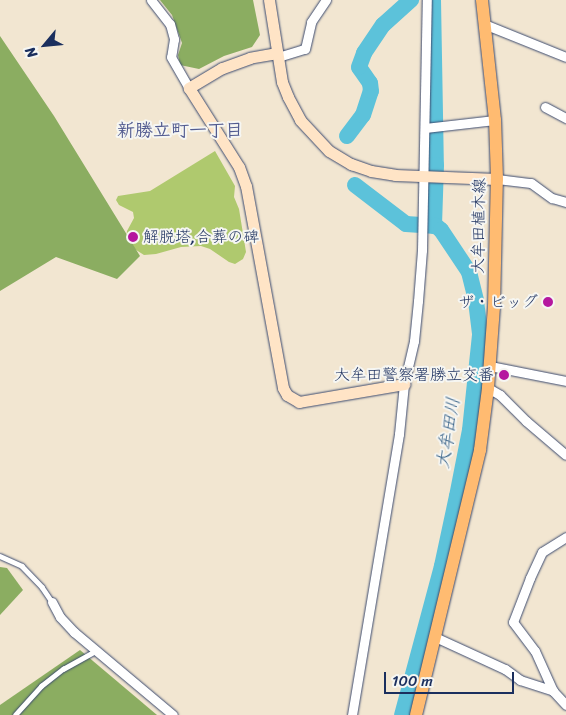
<!DOCTYPE html>
<html>
<head>
<meta charset="utf-8">
<style>
  body { margin:0 }
  #map { position:relative; width:566px; height:715px; overflow:hidden; background:#f2e6d1; font-family:Sriracha,"Klee One",sans-serif }
  div>[style] { position:absolute }
  .green>* { inset:0; background:#afc96e }
  .forest>* { inset:0; background:#8bad61 }
  .river>* { height:16px; margin:-8px; padding:0 8px; transform-origin:8px; border-radius:8px; background:#5cc2da }
  .roads { filter:drop-shadow(0 0 1px #3b4a6f) drop-shadow(0 0 1px #3b4a6f) }
  .lane>* { height:4.5px; margin:-2.25px; padding:0 2.25px; transform-origin:2.25px; border-radius:2.25px; background:#fff }
  .street>* { height:9px; margin:-4.5px; padding:0 4.5px; transform-origin:4.5px; border-radius:4.5px; background:#fff }
  .secondary>* { height:11px; margin:-5.5px; padding:0 5.5px; transform-origin:5.5px; border-radius:5.5px; background:#ffe4c6 }
  .primary>* { height:12px; margin:-6px; padding:0 6px; transform-origin:6px; border-radius:6px; background:#ffbb71 }
  .dots>* { width:14px; height:14px; translate:-50% -50%; box-sizing:border-box; border:2px solid #f6f6f2; border-radius:50% }
  span { translate:-50% -50%; white-space:nowrap; text-align:center; line-height:1.15; -webkit-text-stroke:4px #f6f6f2; paint-order:stroke }
  .street-label { font-size:16px; color:#1b2f5e }
  .poi-label { font-size:16px; color:#1b2f5e }
  .left { translate:0 -50%; text-align:left }
  .right { translate:-100% -50%; text-align:right }
  .neighbourhood-label { font-size:18px; color:#525b90; font-weight:700 }
  .water-label { font-size:18px; color:#2e5b83; font-style:italic }
  .north { position:absolute; left:20px; top:20px; width:50px; height:50px; -webkit-text-stroke:4px #f6f6f2; paint-order:stroke; rotate:242deg; font-size:14px; font-weight:700; line-height:20px; text-align:center; color:#1b2f5e }
  .north::after { content:''; display:block; margin:auto; width:18px; height:22px; background:#1b2f5e; clip-path:polygon(50% 0,100% 100%,50% 72%,0 100%) }
  .scale { position:absolute; left:384px; top:672px; width:130px; height:22px; box-sizing:border-box; border:2px solid #1b2f5e; border-top:0; padding-left:6px; font-size:15px; line-height:18px; white-space:nowrap; color:#1b2f5e; -webkit-text-stroke:4px #f6f6f2; paint-order:stroke }
</style>
</head>
<body>
<div id="map">
  <div class="green">
    <div style="clip-path:polygon(215px 151px,235px 186px,234px 197px,239px 209px,246px 252px,243px 259px,235px 264px,229px 262px,210px 249px,201px 246px,181px 247px,156px 254px,144px 255px,133px 248px,126px 241px,127px 231px,134px 218px,133px 212px,119px 205px,116px 200px,118px 196px,150px 191px)"></div>
  </div>
  <div class="forest">
    <div style="clip-path:polygon(160px 0,253px 0,260px 35px,252px 47px,224px 56px,199px 69px,180px 65px,178px 55px,182px 43px,172px 15px)"></div>
    <div style="clip-path:polygon(0 36px,54px 116px,140px 256px,117px 279px,56px 257px,0 291px)"></div>
    <div style="clip-path:polygon(0 567px,7px 568px,23px 590px,0 615px)"></div>
    <div style="clip-path:polygon(80px 650px,157px 715px,0 715px,0 705px)"></div>
  </div>
  <div class="river">
    <div style="left:433px;top:0;width:165px;rotate:89deg"></div>
    <div style="left:436px;top:165px;width:61px;rotate:91.9deg"></div>
    <div style="left:347px;top:136px;width:26px;rotate:-53deg"></div>
    <div style="left:363px;top:115px;width:25px;rotate:-72deg"></div>
    <div style="left:371px;top:91px;width:8px;rotate:-97deg"></div>
    <div style="left:370px;top:83px;width:19px;rotate:-125deg"></div>
    <div style="left:359px;top:67px;width:15px;rotate:-70deg"></div>
    <div style="left:364px;top:53px;width:34px;rotate:-56deg"></div>
    <div style="left:383px;top:25px;width:38px;rotate:-42deg"></div>
    <div style="left:355px;top:185px;width:64px;rotate:37.4deg"></div>
    <div style="left:406px;top:224px;width:30px;rotate:4deg"></div>
    <div style="left:436px;top:226px;width:6px;rotate:39deg"></div>
    <div style="left:441px;top:230px;width:50px;rotate:56.3deg"></div>
    <div style="left:469px;top:272px;width:30px;rotate:76deg"></div>
    <div style="left:476px;top:301px;width:34px;rotate:83deg"></div>
    <div style="left:480px;top:335px;width:96px;rotate:96deg"></div>
    <div style="left:470px;top:430px;width:67px;rotate:101.1deg"></div>
    <div style="left:457px;top:496px;width:72px;rotate:102.1deg"></div>
    <div style="left:442px;top:566px;width:154px;rotate:105deg"></div>
  </div>
  <div class="roads">
    <div class="lane">
      <div style="left:0;top:556px;width:24px;rotate:24deg"></div>
      <div style="left:22px;top:566px;width:29px;rotate:46deg"></div>
      <div style="left:42px;top:587px;width:18px;rotate:56deg"></div>
      <div style="left:15px;top:715px;width:39px;rotate:-48deg"></div>
      <div style="left:41px;top:686px;width:28px;rotate:-38deg"></div>
      <div style="left:63px;top:669px;width:37px;rotate:-29deg"></div>
    </div>
    <div class="street">
      <div style="left:151px;top:0;width:31px;rotate:52deg"></div>
      <div style="left:170px;top:24px;width:16px;rotate:75deg"></div>
      <div style="left:174px;top:39px;width:18px;rotate:99deg"></div>
      <div style="left:171px;top:57px;width:36px;rotate:60deg"></div>
      <div style="left:484px;top:24px;width:88px;rotate:21.9deg"></div>
      <div style="left:278px;top:57px;width:28px;rotate:-17deg"></div>
      <div style="left:305px;top:49px;width:28px;rotate:-77deg"></div>
      <div style="left:311px;top:22px;width:27px;rotate:-56deg"></div>
      <div style="left:545px;top:107px;width:24px;rotate:28deg"></div>
      <div style="left:425px;top:128px;width:70px;rotate:-6.5deg"></div>
      <div style="left:497px;top:179px;width:34px;rotate:7deg"></div>
      <div style="left:531px;top:183px;width:26px;rotate:36deg"></div>
      <div style="left:552px;top:198px;width:15px;rotate:16deg"></div>
      <div style="left:490px;top:366px;width:77px;rotate:11.2deg"></div>
      <div style="left:488px;top:388px;width:14px;rotate:30deg"></div>
      <div style="left:500px;top:395px;width:37px;rotate:45deg"></div>
      <div style="left:526px;top:421px;width:52px;rotate:40.4deg"></div>
      <div style="left:566px;top:537px;width:28px;rotate:148deg"></div>
      <div style="left:542px;top:552px;width:29px;rotate:115deg"></div>
      <div style="left:530px;top:578px;width:47px;rotate:111.1deg"></div>
      <div style="left:513px;top:622px;width:36px;rotate:53deg"></div>
      <div style="left:535px;top:651px;width:44px;rotate:65.8deg"></div>
      <div style="left:553px;top:691px;width:19px;rotate:47deg"></div>
      <div style="left:52px;top:602px;width:17px;rotate:62deg"></div>
      <div style="left:60px;top:617px;width:21px;rotate:47deg"></div>
      <div style="left:74px;top:632px;width:129px;rotate:40deg"></div>
      <div style="left:435px;top:637px;width:77px;rotate:24.6deg"></div>
      <div style="left:505px;top:669px;width:19px;rotate:36deg"></div>
      <div style="left:520px;top:680px;width:35px;rotate:18deg"></div>
      <div style="left:352px;top:715px;width:285px;rotate:-80.5deg"></div>
      <div style="left:399px;top:434px;width:50px;rotate:-84.3deg"></div>
      <div style="left:404px;top:384px;width:44px;rotate:-76.9deg"></div>
      <div style="left:414px;top:341px;width:40px;rotate:-84.3deg"></div>
      <div style="left:418px;top:301px;width:51px;rotate:-85.5deg"></div>
      <div style="left:422px;top:250px;width:250px;rotate:-88.9deg"></div>
    </div>
    <div class="secondary">
      <div style="left:269px;top:0;width:83px;rotate:81deg"></div>
      <div style="left:282px;top:82px;width:16px;rotate:68deg"></div>
      <div style="left:288px;top:97px;width:26px;rotate:62deg"></div>
      <div style="left:300px;top:120px;width:42px;rotate:46.9deg"></div>
      <div style="left:329px;top:151px;width:26px;rotate:31deg"></div>
      <div style="left:351px;top:164px;width:21px;rotate:19deg"></div>
      <div style="left:371px;top:171px;width:24px;rotate:9deg"></div>
      <div style="left:395px;top:175px;width:102px;rotate:2.2deg"></div>
      <div style="left:277px;top:53px;width:27px;rotate:170deg"></div>
      <div style="left:250px;top:58px;width:30px;rotate:160deg"></div>
      <div style="left:222px;top:68px;width:39px;rotate:149deg"></div>
      <div style="left:189px;top:88px;width:93px;rotate:57.7deg"></div>
      <div style="left:239px;top:167px;width:20px;rotate:70deg"></div>
      <div style="left:246px;top:186px;width:205px;rotate:79.6deg"></div>
      <div style="left:283px;top:388px;width:8px;rotate:60deg"></div>
      <div style="left:287px;top:395px;width:14px;rotate:30deg"></div>
      <div style="left:299px;top:402px;width:107px;rotate:-9.7deg"></div>
    </div>
    <div class="primary">
      <div style="left:416px;top:715px;width:273px;rotate:-76.4deg"></div>
      <div style="left:480px;top:450px;width:63px;rotate:-82.6deg"></div>
      <div style="left:488px;top:388px;width:81px;rotate:-85.8deg"></div>
      <div style="left:494px;top:307px;width:128px;rotate:-88.7deg"></div>
      <div style="left:497px;top:179px;width:59px;rotate:-91.9deg"></div>
      <div style="left:495px;top:120px;width:121px;rotate:-96.2deg"></div>
    </div>
  </div>
  <div class="dots">
    <div style="left:133px;top:237px;background:#b5179e"></div>
    <div style="left:548px;top:302px;background:#b5179e"></div>
    <div style="left:504px;top:375px;background:#b5179e"></div>
  </div>
  <div class="street-label">
    <span style="left:479px;top:226px;rotate:-89deg">大牟田植木線</span>
  </div>
  <div class="poi-label">
    <span class="left" style="left:143px;top:237px">解脱塔,合葬の碑</span>
    <span class="right" style="left:538px;top:302px">ザ・ビッグ</span>
    <span class="right" style="left:494px;top:375px">大牟田警察署勝立交番</span>
  </div>
  <div class="neighbourhood-label">
    <span style="left:180px;top:130px">新勝立町一丁目</span>
  </div>
  <div class="water-label">
    <span style="left:448px;top:433px;rotate:-81deg">大牟田川</span>
  </div>
  <div class="north">N</div>
  <div class="scale">100 m</div>
</div>
</body>
</html>
